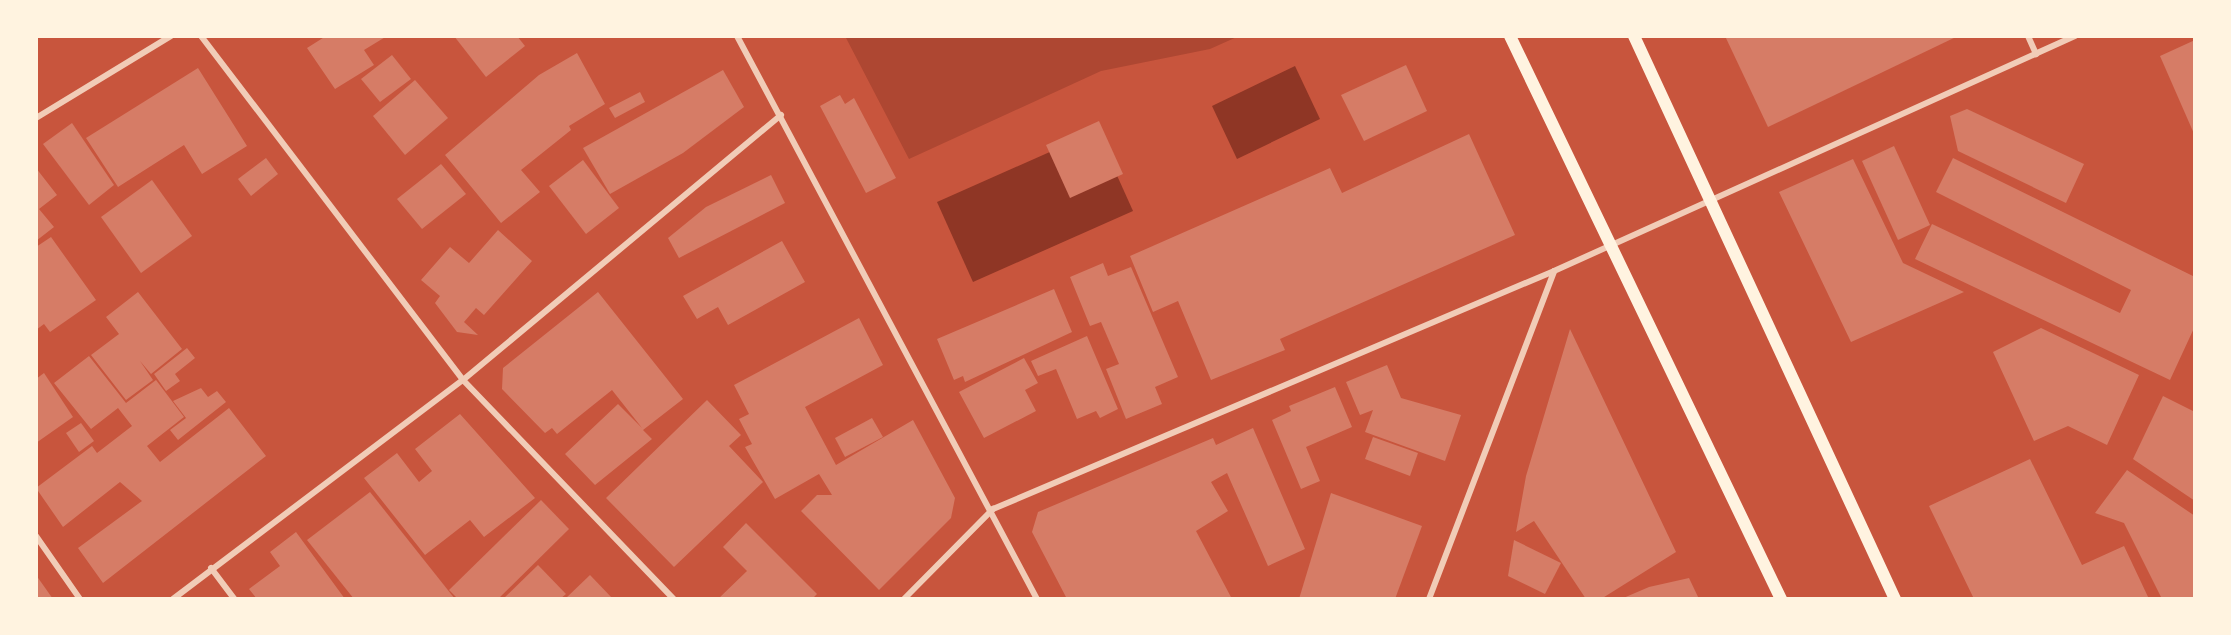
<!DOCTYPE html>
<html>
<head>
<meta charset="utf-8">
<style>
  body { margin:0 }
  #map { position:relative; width:2231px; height:635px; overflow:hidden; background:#c8553d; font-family:"Fira Sans",sans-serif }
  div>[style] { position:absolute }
  .green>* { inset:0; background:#ae4732 }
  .water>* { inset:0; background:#8f3625 }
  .building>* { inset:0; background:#d67c66 }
  .minor>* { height:6px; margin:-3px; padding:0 3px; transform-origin:3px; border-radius:3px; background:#f1ccb7 }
  .secondary>* { height:12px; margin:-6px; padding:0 6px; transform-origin:6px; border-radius:6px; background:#fff3e0 }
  span { translate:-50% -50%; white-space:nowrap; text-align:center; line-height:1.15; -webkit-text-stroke:6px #fff3e0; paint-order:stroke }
  .frame { position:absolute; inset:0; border:38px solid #fff3e0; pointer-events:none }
</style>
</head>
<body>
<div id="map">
  <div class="green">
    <div style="clip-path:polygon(845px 36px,1239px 36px,1210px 49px,1101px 71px,909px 159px)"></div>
  </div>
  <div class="water">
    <div style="clip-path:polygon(1295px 66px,1320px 119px,1237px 159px,1212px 106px)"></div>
    <div style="clip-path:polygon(1097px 131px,1133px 211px,973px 282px,937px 202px)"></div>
  </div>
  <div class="building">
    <div style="clip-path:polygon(326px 36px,387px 36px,364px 50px,374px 65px,335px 89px,307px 48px)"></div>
    <div style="clip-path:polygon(454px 36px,517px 36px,525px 46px,486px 77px)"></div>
    <div style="clip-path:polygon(1725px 36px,1958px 36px,1768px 127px)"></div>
    <div style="clip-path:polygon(2195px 40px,2195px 136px,2160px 56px)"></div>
    <div style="clip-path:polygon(577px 53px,605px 104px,569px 126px,571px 130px,521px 170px,540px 192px,501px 223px,445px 155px,539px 75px)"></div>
    <div style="clip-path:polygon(392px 55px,411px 79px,380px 102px,361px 79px)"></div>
    <div style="clip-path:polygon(1406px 65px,1427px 111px,1364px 141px,1341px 95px)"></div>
    <div style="clip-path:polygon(198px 68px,247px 146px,202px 174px,184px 145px,118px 187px,86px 138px)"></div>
    <div style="clip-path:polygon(723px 70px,744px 107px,683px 153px,610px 194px,583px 148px)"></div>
    <div style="clip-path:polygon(415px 80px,448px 118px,405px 155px,373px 116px)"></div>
    <div style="clip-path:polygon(640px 92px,645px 102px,615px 118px,609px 108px)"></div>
    <div style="clip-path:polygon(840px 95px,845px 104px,854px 98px,896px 178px,866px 193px,820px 106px)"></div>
    <div style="clip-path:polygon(1967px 109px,2084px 164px,2066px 203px,1958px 151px,1950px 116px)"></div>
    <div style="clip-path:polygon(1099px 121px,1123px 174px,1070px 198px,1046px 145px)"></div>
    <div style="clip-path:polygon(72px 123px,114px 185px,89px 205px,43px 144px)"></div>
    <div style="clip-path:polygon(1469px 134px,1515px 235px,1280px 339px,1285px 350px,1211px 380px,1178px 301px,1153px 312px,1130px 256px,1330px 168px,1342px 193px)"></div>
    <div style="clip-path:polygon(1894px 146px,1930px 225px,1898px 240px,1862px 161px)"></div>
    <div style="clip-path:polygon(266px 158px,278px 174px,251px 196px,238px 179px)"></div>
    <div style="clip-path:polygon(1953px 158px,2195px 277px,2195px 326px,2170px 380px,1915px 259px,1932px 224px,2120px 313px,2131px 290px,1936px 192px)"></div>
    <div style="clip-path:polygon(1853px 159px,1903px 263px,1964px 292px,1851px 342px,1779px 192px)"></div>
    <div style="clip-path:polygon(583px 160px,619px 208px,586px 234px,549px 186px)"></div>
    <div style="clip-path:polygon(441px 164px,466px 194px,422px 229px,397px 199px)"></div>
    <div style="clip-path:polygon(36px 168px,57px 195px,39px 209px,54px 227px,36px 241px)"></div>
    <div style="clip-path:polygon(771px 175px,785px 203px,679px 258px,668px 238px,706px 207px)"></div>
    <div style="clip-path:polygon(152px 180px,192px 236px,141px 273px,101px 217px)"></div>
    <div style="clip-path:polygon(498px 230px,532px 261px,484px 315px,476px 308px,464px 322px,478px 335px,457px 332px,435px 303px,440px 296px,421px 280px,450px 247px,469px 263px)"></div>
    <div style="clip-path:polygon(51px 237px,96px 300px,50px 332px,44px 324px,36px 330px,36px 247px)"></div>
    <div style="clip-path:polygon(782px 241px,805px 282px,728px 325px,718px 307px,697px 319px,683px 296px)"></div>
    <div style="clip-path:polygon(1103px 263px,1108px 276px,1131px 267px,1178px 377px,1155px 387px,1162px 404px,1126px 419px,1106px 369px,1119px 364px,1101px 322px,1090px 326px,1070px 277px)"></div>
    <div style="clip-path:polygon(1054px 289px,1072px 332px,965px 382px,963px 376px,954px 380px,937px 339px)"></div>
    <div style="clip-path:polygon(138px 292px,182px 349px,151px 374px,140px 361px,153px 380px,126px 400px,91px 355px,119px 334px,106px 317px)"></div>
    <div style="clip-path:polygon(598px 292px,683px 399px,643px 430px,652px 439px,595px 485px,565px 454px,618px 404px,642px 428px,612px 390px,557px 434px,552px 428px,545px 433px,502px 389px,503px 368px)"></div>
    <div style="clip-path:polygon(859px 318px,883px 365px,805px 407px,836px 465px,913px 420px,955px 498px,951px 518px,879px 590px,801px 511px,817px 495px,832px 495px,819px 474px,775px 499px,745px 447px,752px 444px,739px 419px,749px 414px,734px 385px)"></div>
    <div style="clip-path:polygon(2041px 328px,2139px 375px,2107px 445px,2068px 426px,2034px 441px,1993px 352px)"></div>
    <div style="clip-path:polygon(1570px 329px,1676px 552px,1601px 599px,1586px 599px,1534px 521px,1516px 532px,1526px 476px)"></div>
    <div style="clip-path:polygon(1087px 336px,1118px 409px,1100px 418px,1096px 411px,1077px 419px,1056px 369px,1038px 376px,1031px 361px)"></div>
    <div style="clip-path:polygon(187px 348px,195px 358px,175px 374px,180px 381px,166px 391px,154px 374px)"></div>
    <div style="clip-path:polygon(89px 356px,126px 403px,156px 380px,184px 417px,147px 446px,160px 462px,229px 408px,266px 456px,103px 583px,78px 548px,142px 501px,120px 482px,63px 527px,36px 488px,92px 446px,97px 453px,132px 426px,118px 408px,91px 429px,54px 383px)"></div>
    <div style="clip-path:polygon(1024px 358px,1038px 383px,1025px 390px,1036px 411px,984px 438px,959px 392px)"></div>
    <div style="clip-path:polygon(1387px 365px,1401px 398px,1461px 415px,1445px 461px,1365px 432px,1373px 410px,1360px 415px,1346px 382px)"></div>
    <div style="clip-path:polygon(44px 373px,73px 417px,36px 443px,36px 379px)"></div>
    <div style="clip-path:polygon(1335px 387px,1352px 427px,1306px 447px,1320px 481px,1301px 489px,1272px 420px,1291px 411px,1289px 406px)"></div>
    <div style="clip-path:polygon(201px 388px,208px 397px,217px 391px,226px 402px,178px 440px,170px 430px,186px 418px,173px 401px)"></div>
    <div style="clip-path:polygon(2163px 396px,2195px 412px,2195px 501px,2133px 459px)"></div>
    <div style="clip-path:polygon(707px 400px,741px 435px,729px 446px,763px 482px,674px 567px,606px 498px)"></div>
    <div style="clip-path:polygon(460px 414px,535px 498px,484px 537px,470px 520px,425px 555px,364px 478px,397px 453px,419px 482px,432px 471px,415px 449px)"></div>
    <div style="clip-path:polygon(872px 418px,883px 437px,845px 457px,835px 438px)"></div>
    <div style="clip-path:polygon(81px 423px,94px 441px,79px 452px,66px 433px)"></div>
    <div style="clip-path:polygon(1253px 428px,1305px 549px,1268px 566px,1227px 473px,1211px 482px,1228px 511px,1196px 531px,1232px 599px,1067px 599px,1032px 532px,1038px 512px,1213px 438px,1216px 445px)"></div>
    <div style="clip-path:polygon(1373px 437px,1418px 453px,1410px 476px,1365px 459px)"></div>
    <div style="clip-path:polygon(2030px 459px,2082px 565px,2124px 546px,2149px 599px,1974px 599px,1929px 506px)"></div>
    <div style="clip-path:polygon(2127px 470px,2195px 516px,2195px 599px,2162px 599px,2124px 523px,2095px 513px)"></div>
    <div style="clip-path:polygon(370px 492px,455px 599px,354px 599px,307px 540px)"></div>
    <div style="clip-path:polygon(1331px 493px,1422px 526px,1395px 599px,1299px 599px)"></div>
    <div style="clip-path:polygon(541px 500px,569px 529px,498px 599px,458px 599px,449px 590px)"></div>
    <div style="clip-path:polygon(746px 523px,817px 594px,812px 599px,718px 599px,747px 571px,723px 547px)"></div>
    <div style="clip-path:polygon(296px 532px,345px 599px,257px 599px,249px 589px,280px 566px,270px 552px)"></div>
    <div style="clip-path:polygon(1514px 540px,1561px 563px,1545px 594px,1508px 576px)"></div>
    <div style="clip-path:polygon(538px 565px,566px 594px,560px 599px,503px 599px)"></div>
    <div style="clip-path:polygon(36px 575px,53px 599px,36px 599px)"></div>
    <div style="clip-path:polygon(590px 575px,613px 599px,565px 599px)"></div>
    <div style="clip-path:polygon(1689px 578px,1699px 599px,1621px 599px,1649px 587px)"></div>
  </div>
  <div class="minor">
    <div style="left:201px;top:36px;width:432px;rotate:52.7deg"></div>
    <div style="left:463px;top:380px;width:304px;rotate:46.1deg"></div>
    <div style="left:737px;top:36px;width:638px;rotate:61.95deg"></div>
    <div style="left:2028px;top:36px;width:20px;rotate:66deg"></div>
    <div style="left:36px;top:118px;width:158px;rotate:-31.3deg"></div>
    <div style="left:36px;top:536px;width:77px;rotate:55.1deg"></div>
    <div style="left:211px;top:568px;width:39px;rotate:53deg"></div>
    <div style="left:173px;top:599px;width:363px;rotate:-37.1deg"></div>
    <div style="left:463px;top:380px;width:414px;rotate:-39.8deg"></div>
    <div style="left:904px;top:599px;width:127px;rotate:-45.3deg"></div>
    <div style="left:993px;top:509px;width:609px;rotate:-22.99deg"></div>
    <div style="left:1554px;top:271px;width:572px;rotate:-24.28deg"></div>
    <div style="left:1429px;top:599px;width:351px;rotate:-69.1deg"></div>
  </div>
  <div class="secondary">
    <div style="left:1510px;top:36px;width:625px;rotate:64.3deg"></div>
    <div style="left:1634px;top:36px;width:621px;rotate:65.13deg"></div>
  </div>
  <div class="frame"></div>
</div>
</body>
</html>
